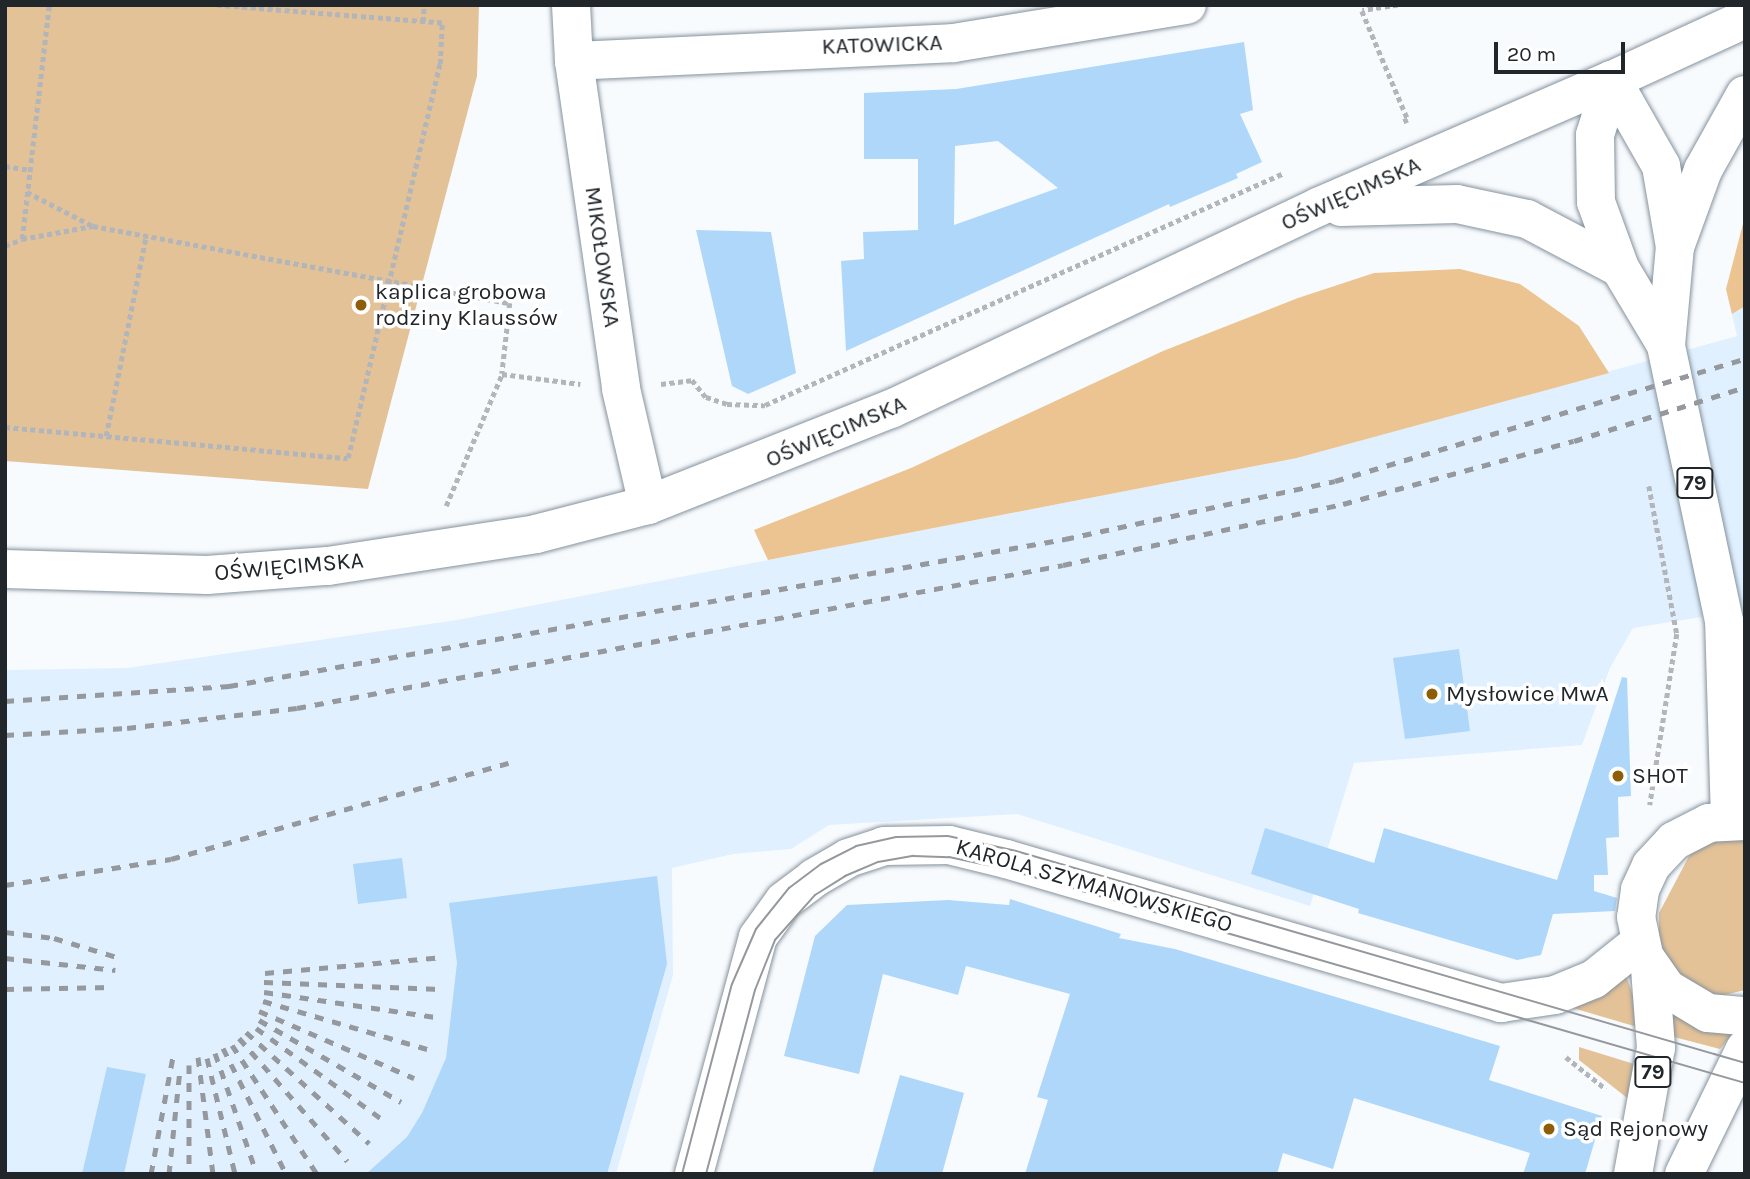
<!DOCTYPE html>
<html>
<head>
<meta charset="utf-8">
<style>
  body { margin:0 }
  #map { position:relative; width:1750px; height:1179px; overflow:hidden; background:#f8fbfe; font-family:Karla,sans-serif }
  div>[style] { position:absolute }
  .built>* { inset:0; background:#e0f0ff }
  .green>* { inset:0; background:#e4c297 }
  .forest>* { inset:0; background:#ecc491 }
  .building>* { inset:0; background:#aed7fa }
  .path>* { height:4.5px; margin-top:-2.25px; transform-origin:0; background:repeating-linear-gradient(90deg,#b2b5b9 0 5px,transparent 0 8.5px) }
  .roads { filter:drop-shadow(0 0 2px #85929d) drop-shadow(0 0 2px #85929d) }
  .minor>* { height:38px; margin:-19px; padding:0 19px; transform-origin:19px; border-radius:19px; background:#fff }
  .tertiary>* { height:38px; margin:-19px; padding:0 19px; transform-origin:19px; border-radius:19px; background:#fff }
  .secondary>* { height:38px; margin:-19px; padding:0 19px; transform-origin:19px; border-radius:19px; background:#fff }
  .primary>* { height:38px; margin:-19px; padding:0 19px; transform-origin:19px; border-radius:19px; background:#fff }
  .tram>* { height:2px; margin:-1px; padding:0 1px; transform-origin:1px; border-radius:1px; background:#95999d }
  .rail>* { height:5px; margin-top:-2.5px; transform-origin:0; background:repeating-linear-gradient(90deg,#95999d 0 9px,transparent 0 18px) }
  .dots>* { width:19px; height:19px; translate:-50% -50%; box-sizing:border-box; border:4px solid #fff; border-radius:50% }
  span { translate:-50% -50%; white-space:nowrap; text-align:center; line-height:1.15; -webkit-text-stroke:7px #fff; paint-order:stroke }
  .shield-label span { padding:2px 5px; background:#fff; border:2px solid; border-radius:5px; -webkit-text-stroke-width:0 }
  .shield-label { font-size:21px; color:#21262a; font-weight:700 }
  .street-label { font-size:23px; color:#21262a }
  .poi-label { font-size:23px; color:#21262a }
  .left { translate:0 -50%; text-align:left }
  .frame { position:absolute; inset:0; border:7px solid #21262a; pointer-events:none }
  .scale { position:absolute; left:1494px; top:42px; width:131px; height:32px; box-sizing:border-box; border:4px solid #21262a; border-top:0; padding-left:9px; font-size:21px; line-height:24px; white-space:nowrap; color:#21262a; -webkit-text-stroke:5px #fff; paint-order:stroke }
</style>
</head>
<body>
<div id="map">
  <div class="built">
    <div style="clip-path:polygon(1745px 254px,1745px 610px,1633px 628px,1610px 668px,1582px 745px,1354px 763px,1310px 906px,1017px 814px,829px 825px,791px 849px,733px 854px,672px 868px,673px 975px,616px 1174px,5px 1174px,5px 670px,127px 668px,457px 620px,1297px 458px,1737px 336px,1726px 289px)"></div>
  </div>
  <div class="green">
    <div style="clip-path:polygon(5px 5px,479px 5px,477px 76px,368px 489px,5px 461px)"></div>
    <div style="clip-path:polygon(1745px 838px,1745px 990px,1720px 996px,1700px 993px,1667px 962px,1659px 941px,1659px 913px,1697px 841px)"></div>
    <div style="clip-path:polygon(1626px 975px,1644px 1029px,1566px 1006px)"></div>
    <div style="clip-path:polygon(1669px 1009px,1736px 1029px,1720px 1049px,1674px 1037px)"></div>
    <div style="clip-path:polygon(1579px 1047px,1644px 1067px,1636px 1105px,1579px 1060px)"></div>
  </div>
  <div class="forest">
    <div style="clip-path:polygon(1745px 216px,1745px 306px,1732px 314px,1726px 289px)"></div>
    <div style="clip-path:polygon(1460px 269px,1520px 284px,1579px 326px,1609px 373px,1297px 458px,768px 560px,754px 530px,911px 468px,1163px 351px,1298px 298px,1374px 273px)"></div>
  </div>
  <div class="building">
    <div style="clip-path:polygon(evenodd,1244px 42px,1253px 110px,1240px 114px,1262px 162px,1236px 174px,1238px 178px,1170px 207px,1169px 204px,846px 351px,841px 261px,864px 259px,863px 232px,918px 230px,918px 159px,864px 159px,864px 93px,956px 89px,1244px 42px,998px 141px,1058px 188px,954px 225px,955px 146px,998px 141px)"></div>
    <div style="clip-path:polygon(696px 230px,771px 232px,796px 373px,748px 394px,732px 386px)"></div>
    <div style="clip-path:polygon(1459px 649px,1470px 731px,1405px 739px,1393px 658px)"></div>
    <div style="clip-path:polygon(1622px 677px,1627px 678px,1631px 796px,1618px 797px,1619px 837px,1606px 838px,1608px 875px,1594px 875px,1594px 891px,1617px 898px,1615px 911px,1553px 914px,1541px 955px,1517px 960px,1358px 913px,1359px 909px,1251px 874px,1265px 828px,1374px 863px,1384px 828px,1557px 880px)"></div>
    <div style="clip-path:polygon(402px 858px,407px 898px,358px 904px,353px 864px)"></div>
    <div style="clip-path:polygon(657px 876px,667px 964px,607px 1174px,366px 1174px,407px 1137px,422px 1113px,446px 1058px,457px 963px,449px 903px)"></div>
    <div style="clip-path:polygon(1010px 899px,1121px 934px,1119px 938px,1175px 949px,1500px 1046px,1489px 1080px,1602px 1116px,1585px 1174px,1523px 1174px,1530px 1153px,1354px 1098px,1333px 1169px,1283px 1153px,1277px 1174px,1025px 1174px,1048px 1100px,1037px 1097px,1070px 994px,966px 966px,958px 995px,883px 974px,859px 1074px,784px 1056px,815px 936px,847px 905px,948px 900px,1009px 905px)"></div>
    <div style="clip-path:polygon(107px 1067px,146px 1074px,124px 1174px,82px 1174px)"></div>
    <div style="clip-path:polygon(900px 1075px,964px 1093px,942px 1174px,872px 1174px)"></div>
  </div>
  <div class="path">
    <div style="left:1398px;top:5px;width:36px;rotate:171deg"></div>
    <div style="left:1362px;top:11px;width:118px;rotate:67.1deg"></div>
    <div style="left:1408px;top:120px;width:5px;rotate:158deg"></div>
    <div style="left:423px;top:22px;width:17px;rotate:-87deg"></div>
    <div style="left:5px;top:166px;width:24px;rotate:9deg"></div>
    <div style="left:27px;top:192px;width:74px;rotate:27.3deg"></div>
    <div style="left:22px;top:239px;width:72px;rotate:-10.4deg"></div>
    <div style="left:93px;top:226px;width:424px;rotate:10.5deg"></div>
    <div style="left:510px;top:303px;width:71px;rotate:96.4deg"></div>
    <div style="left:502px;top:374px;width:79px;rotate:7.3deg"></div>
    <div style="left:5px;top:246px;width:18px;rotate:-22deg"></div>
    <div style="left:22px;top:239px;width:236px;rotate:-83.4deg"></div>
    <div style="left:661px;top:384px;width:31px;rotate:-7deg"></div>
    <div style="left:692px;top:380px;width:22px;rotate:51deg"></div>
    <div style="left:706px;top:397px;width:22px;rotate:18deg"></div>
    <div style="left:727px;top:404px;width:38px;rotate:2deg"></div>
    <div style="left:765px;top:405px;width:568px;rotate:-24.09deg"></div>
    <div style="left:5px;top:427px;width:344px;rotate:5.2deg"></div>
    <div style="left:348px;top:458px;width:405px;rotate:-76.9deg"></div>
    <div style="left:440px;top:64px;width:41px;rotate:-87.2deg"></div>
    <div style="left:442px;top:23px;width:229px;rotate:-175.5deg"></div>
    <div style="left:106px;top:436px;width:204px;rotate:-78.7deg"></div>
    <div style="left:1649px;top:486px;width:151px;rotate:79.3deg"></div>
    <div style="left:1677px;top:634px;width:173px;rotate:99deg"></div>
    <div style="left:446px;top:506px;width:143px;rotate:-67deg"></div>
    <div style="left:1566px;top:1057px;width:51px;rotate:38.7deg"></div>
  </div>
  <div class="roads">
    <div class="minor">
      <div style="left:574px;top:61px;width:380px;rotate:-2.7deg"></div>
      <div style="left:954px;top:43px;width:236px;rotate:-9.3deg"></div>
      <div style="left:694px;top:1174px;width:245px;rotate:-74.9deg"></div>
      <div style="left:758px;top:937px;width:44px;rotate:-54.2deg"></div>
      <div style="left:784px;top:901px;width:38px;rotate:-37deg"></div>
      <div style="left:814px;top:878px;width:39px;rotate:-30deg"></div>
      <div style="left:848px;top:858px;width:38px;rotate:-18deg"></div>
      <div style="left:884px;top:846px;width:65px;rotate:-0.9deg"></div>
      <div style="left:949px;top:845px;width:59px;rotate:13.8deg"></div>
      <div style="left:1006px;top:859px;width:516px;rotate:16.22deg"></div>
      <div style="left:1501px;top:1003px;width:55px;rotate:-8.4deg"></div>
      <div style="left:1555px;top:995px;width:42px;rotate:-22.3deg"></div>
      <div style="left:1594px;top:979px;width:58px;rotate:-38.7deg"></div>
    </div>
    <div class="tertiary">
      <div style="left:571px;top:5px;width:56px;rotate:86.9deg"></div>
      <div style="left:574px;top:61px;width:331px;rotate:81.8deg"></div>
      <div style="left:621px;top:389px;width:119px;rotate:76.9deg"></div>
    </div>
    <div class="secondary">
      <div style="left:1341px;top:207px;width:116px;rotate:-1.5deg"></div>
      <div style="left:1457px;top:204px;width:72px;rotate:12.1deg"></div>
      <div style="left:1527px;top:219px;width:105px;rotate:27.8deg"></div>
      <div style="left:5px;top:569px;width:202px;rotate:1.7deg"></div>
      <div style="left:207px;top:575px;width:121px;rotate:-4.3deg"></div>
      <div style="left:328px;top:566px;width:210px;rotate:-8.7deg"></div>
      <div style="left:536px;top:534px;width:116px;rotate:-14.5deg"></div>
      <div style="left:648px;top:505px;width:261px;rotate:-21.6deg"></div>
      <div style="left:891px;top:409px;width:472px;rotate:-25.3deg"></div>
      <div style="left:1318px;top:207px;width:320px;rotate:-23.4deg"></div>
      <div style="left:1612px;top:80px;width:99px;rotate:60.3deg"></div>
      <div style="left:1661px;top:166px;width:82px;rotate:80.2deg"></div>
    </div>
    <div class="primary">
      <div style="left:1666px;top:345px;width:90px;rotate:-120.9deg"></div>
      <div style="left:1620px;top:268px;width:70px;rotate:-110deg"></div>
      <div style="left:1596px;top:202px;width:67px;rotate:-90.9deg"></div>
      <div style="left:1595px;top:135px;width:58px;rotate:-72.8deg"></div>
      <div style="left:1612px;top:80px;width:146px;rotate:-24.6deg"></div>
      <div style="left:1730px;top:820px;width:199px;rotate:-91.7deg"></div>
      <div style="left:1724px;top:621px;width:282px;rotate:-101.9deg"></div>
      <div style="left:1666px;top:345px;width:98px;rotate:-84.8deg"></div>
      <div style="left:1675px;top:247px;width:82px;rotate:-70deg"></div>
      <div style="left:1703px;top:170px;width:86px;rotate:-60.8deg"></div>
      <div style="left:1745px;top:821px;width:36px;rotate:177deg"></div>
      <div style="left:1709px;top:823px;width:39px;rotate:153deg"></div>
      <div style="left:1674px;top:841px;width:34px;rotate:133deg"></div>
      <div style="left:1651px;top:866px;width:26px;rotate:115deg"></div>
      <div style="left:1640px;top:890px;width:27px;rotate:98deg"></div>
      <div style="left:1636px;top:917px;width:40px;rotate:78deg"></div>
      <div style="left:1644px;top:956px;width:39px;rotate:55deg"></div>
      <div style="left:1666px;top:988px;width:49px;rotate:30.8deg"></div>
      <div style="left:1708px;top:1013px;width:37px;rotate:5deg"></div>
      <div style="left:1633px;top:1174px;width:128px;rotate:-79.7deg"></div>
      <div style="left:1656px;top:1048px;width:79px;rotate:-94.3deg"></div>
      <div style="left:1684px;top:1174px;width:139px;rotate:-64deg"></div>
    </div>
  </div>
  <div class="tram">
    <div style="left:682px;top:1174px;width:196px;rotate:-75.3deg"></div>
    <div style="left:732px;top:984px;width:60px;rotate:-66.4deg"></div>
    <div style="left:756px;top:929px;width:53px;rotate:-51.2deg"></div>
    <div style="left:789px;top:888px;width:40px;rotate:-37deg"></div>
    <div style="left:821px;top:864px;width:39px;rotate:-27deg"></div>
    <div style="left:856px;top:846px;width:41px;rotate:-12.7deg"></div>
    <div style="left:896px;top:837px;width:52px;rotate:-1.1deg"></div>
    <div style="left:948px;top:836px;width:70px;rotate:12.4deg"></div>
    <div style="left:1016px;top:851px;width:759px;rotate:16.21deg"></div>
    <div style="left:706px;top:1174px;width:190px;rotate:-75.1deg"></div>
    <div style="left:755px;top:990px;width:54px;rotate:-68.2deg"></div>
    <div style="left:775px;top:940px;width:60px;rotate:-48.4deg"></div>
    <div style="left:815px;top:895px;width:36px;rotate:-32deg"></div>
    <div style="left:845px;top:876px;width:36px;rotate:-23deg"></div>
    <div style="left:878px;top:862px;width:36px;rotate:-10deg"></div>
    <div style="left:913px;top:856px;width:36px;rotate:2deg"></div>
    <div style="left:949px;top:857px;width:58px;rotate:11.9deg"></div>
    <div style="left:1006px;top:869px;width:769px;rotate:16.15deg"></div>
  </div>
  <div class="rail">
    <div style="left:5px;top:701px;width:225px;rotate:-3.8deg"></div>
    <div style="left:229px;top:686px;width:849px;rotate:-9.97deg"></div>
    <div style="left:1065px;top:539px;width:276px;rotate:-12.1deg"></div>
    <div style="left:1335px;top:481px;width:428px;rotate:-16.6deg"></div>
    <div style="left:5px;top:735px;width:122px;rotate:-3.3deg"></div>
    <div style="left:127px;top:728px;width:171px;rotate:-6.7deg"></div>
    <div style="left:297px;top:708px;width:779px;rotate:-10.57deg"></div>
    <div style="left:1063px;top:565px;width:287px;rotate:-12.3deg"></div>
    <div style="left:1343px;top:504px;width:239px;rotate:-15.3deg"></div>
    <div style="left:1574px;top:441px;width:179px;rotate:-17.5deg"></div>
    <div style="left:5px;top:885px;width:168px;rotate:-8.9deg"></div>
    <div style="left:171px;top:859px;width:351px;rotate:-15.9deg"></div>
    <div style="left:5px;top:932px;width:49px;rotate:7deg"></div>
    <div style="left:54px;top:938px;width:66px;rotate:16.8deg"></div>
    <div style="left:5px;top:958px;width:111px;rotate:6.2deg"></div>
    <div style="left:265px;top:973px;width:179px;rotate:-5.1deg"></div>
    <div style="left:264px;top:982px;width:176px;rotate:2.3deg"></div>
    <div style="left:5px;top:989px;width:108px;rotate:-1.1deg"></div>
    <div style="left:264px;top:992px;width:173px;rotate:8.3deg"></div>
    <div style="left:263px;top:1001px;width:171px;rotate:16.3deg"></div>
    <div style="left:259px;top:1011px;width:169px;rotate:23.4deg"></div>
    <div style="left:259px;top:1020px;width:164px;rotate:30deg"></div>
    <div style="left:256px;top:1028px;width:160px;rotate:35.9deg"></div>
    <div style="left:246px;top:1032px;width:166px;rotate:42.1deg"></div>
    <div style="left:239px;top:1038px;width:164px;rotate:48.7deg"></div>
    <div style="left:232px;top:1045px;width:154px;rotate:56.6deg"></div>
    <div style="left:223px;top:1048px;width:141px;rotate:63.4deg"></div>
    <div style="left:215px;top:1053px;width:128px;rotate:70.9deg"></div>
    <div style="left:198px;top:1057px;width:118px;rotate:82.7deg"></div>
    <div style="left:207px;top:1058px;width:119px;rotate:76.4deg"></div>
    <div style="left:189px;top:1065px;width:109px;rotate:90deg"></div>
    <div style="left:151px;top:1174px;width:120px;rotate:-79.4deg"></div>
    <div style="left:169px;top:1174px;width:106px;rotate:-84deg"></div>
  </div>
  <div class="dots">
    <div style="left:361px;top:305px;background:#8d5d07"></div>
    <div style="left:1432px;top:694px;background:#8d5d07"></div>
    <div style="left:1618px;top:776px;background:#8d5d07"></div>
    <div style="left:1549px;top:1129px;background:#8d5d07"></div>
  </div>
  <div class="shield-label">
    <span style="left:1695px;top:483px">79</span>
    <span style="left:1653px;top:1072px">79</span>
  </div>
  <div class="street-label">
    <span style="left:882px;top:45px;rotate:-2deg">KATOWICKA</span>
    <span style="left:1351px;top:194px;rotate:-24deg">OŚWIĘCIMSKA</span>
    <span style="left:602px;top:257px;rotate:82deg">MIKOŁOWSKA</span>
    <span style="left:836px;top:432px;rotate:-23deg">OŚWIĘCIMSKA</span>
    <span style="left:289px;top:567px;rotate:-5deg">OŚWIĘCIMSKA</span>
    <span style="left:1094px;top:886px;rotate:16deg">KAROLA SZYMANOWSKIEGO</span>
  </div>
  <div class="poi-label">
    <span class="left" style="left:375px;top:305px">kaplica grobowa<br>rodziny Klaussów</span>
    <span class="left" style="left:1446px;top:694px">Mysłowice MwA</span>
    <span class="left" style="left:1632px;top:776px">SHOT</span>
    <span class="left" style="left:1563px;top:1129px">Sąd Rejonowy</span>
  </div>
  <div class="frame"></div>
  <div class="scale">20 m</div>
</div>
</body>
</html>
